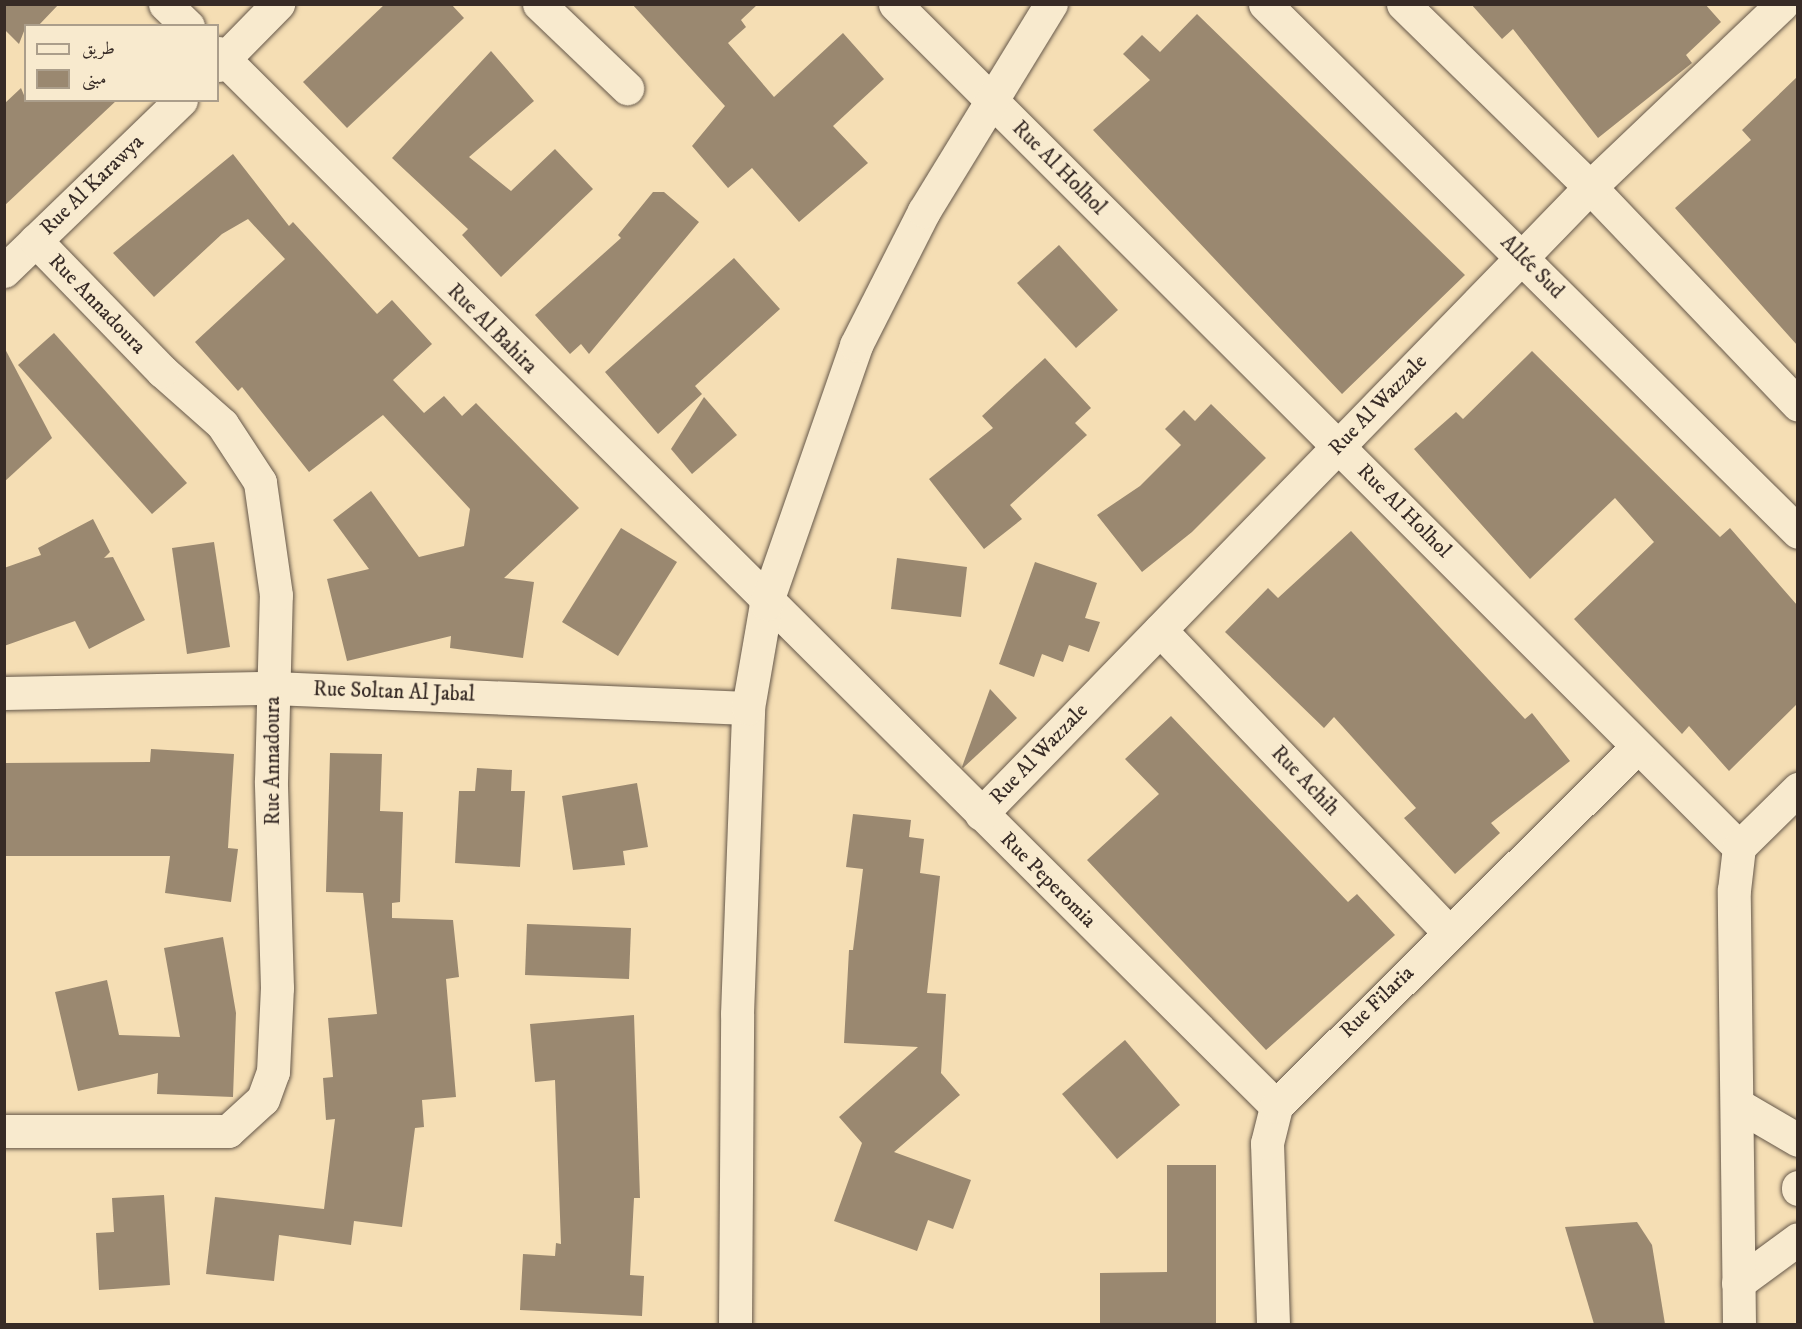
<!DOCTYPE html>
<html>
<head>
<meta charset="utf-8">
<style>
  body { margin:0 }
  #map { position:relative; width:1802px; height:1329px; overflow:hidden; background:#f5deb4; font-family:"IM FELL DW Pica",Amiri,serif }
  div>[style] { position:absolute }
  .building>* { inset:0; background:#9a8870 }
  .roads { filter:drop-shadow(0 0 2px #66584a) drop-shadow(0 0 2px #66584a) }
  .minor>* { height:33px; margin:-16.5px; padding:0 16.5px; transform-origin:16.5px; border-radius:16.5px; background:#f8eace }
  span { translate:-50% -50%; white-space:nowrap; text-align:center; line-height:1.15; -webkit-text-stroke:5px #f8eace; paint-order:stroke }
  .street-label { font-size:21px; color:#372b26 }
  .frame { position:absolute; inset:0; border:6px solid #372b26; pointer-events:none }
  .legend { position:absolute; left:24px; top:24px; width:195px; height:78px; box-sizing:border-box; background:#f8eace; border:2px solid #ab9e8b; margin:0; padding:8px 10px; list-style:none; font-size:18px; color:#372b26 }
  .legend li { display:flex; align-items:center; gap:12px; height:30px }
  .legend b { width:30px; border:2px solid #ab9e8b }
</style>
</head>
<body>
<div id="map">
  <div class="building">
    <div style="clip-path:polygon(4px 4px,59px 4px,38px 26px,26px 26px,19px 44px,4px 29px)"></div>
    <div style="clip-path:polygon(385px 4px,451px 4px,464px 18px,347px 128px,303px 82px)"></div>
    <div style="clip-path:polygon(632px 4px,758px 4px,741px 20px,746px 27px,728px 43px,774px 97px,843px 33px,884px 79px,833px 126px,868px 163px,799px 222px,752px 168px,728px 188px,692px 146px,725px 106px)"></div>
    <div style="clip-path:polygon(1471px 4px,1705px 4px,1721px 22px,1686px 55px,1692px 63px,1598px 138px,1513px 29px,1502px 39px)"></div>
    <div style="clip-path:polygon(1197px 14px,1465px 275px,1342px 394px,1093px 130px,1150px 80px,1123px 54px,1142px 35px,1160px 52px)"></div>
    <div style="clip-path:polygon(491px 51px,534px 101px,469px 157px,511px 191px,555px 149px,593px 189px,501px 277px,462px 235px,468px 229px,392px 158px)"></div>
    <div style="clip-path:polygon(1797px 77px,1797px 345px,1675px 208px,1751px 140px,1742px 130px)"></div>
    <div style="clip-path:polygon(21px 88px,26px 100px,117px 100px,4px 206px,4px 104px)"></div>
    <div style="clip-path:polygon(233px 154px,289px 226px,293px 222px,377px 314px,392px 300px,432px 344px,393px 380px,424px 413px,444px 396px,462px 416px,476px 403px,579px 508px,504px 578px,534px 582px,523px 658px,450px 648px,451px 636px,347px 661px,327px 579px,369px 569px,333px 520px,371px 491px,419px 557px,464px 546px,470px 509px,383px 415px,309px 472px,242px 387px,238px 391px,195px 342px,285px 259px,248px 219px,222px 234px,154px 297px,113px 253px)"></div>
    <div style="clip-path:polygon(653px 192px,664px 192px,699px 222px,589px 354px,581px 344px,570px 354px,535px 315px,621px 238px,618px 235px)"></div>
    <div style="clip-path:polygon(1059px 245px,1118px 310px,1076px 348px,1017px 283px)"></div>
    <div style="clip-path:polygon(734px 258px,780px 309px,695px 386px,702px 394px,658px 434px,605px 372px)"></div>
    <div style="clip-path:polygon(54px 333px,187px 483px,152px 514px,18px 365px)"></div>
    <div style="clip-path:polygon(4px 347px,52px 438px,4px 482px)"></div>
    <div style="clip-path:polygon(1532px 351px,1720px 537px,1730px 528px,1797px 605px,1797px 704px,1729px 771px,1689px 726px,1682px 734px,1574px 619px,1654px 542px,1615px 498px,1530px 579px,1414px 449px,1456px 412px,1463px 419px)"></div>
    <div style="clip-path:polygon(1045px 358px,1091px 408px,1075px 423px,1087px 435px,1010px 505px,1022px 519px,984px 549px,929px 479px,993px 428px,982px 416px)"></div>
    <div style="clip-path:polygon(704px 397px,737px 435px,692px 474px,671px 449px)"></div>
    <div style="clip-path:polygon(1211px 404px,1266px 458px,1192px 532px,1142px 572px,1097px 515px,1140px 486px,1181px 445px,1165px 429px,1184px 410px,1195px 421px)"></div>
    <div style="clip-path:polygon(93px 519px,110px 552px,104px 558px,113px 557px,145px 620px,89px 649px,75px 621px,4px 646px,4px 568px,41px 555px,38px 548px)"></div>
    <div style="clip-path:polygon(621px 528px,677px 562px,618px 656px,562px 622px)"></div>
    <div style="clip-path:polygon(1351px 531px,1525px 719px,1532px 713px,1570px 761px,1491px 823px,1500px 833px,1455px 874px,1404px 818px,1416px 808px,1334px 717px,1324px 728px,1225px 632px,1268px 588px,1278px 598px)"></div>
    <div style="clip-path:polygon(214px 542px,230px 647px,187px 654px,172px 548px)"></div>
    <div style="clip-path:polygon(897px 558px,967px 567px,961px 617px,891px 609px)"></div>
    <div style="clip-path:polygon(1035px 562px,1097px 583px,1085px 618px,1100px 622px,1089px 652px,1069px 645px,1063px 662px,1042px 654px,1034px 677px,999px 664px)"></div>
    <div style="clip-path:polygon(990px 689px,1017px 718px,963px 768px,962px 767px)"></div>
    <div style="clip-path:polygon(1171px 716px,1348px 902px,1357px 894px,1395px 935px,1266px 1050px,1087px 860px,1159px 794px,1125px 759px)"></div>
    <div style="clip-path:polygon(151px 749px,234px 754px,228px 848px,238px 849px,231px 902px,165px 893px,170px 856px,4px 856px,4px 763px,150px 762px)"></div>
    <div style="clip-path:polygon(330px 753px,382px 754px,380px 811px,403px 812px,400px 902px,392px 903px,392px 918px,453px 920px,459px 977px,446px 979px,456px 1097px,422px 1100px,424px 1127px,415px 1128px,402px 1227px,354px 1221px,351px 1245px,279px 1235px,274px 1281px,206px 1274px,215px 1197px,324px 1209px,335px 1119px,326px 1120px,323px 1078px,333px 1077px,328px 1018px,377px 1014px,363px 893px,326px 892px)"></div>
    <div style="clip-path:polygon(477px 768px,512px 770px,511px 791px,525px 791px,520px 867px,455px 863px,459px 791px,475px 791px)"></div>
    <div style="clip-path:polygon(637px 783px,648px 847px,623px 851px,625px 865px,573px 870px,562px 796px)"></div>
    <div style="clip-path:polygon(853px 814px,911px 820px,909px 837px,924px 839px,920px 873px,940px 876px,927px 993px,946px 994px,941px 1073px,960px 1095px,894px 1152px,971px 1180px,953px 1229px,928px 1220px,917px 1251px,834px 1221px,862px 1143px,839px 1117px,918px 1047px,844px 1043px,849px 950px,853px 950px,863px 869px,846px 867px)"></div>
    <div style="clip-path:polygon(527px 924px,631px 928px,629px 979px,525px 975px)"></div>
    <div style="clip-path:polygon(223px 937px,236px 1013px,233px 1097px,157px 1094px,158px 1073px,78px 1091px,55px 992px,107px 980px,119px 1035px,180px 1037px,164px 948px)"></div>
    <div style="clip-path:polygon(634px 1015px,640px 1198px,634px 1198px,630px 1275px,644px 1276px,642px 1316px,520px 1310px,523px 1254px,555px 1256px,556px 1243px,561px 1244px,555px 1080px,535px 1082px,530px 1024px)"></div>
    <div style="clip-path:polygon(1125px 1040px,1180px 1105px,1117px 1159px,1062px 1094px)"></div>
    <div style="clip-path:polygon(1167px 1165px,1216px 1165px,1216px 1324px,1100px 1324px,1100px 1273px,1167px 1272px)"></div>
    <div style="clip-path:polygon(164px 1195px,170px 1285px,99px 1290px,96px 1233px,114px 1232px,112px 1198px)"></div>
    <div style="clip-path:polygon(1637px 1222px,1652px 1245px,1665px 1324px,1594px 1324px,1565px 1227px)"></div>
  </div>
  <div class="roads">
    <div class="minor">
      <div style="left:165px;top:4px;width:32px;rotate:44deg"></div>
      <div style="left:539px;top:4px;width:122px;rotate:43.7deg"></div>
      <div style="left:895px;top:4px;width:1193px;rotate:44.97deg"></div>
      <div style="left:1265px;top:4px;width:750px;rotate:44.73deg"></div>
      <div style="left:1403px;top:4px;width:262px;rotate:44.4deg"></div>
      <div style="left:1590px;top:187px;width:301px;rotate:46.3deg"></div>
      <div style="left:218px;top:53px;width:1493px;rotate:44.86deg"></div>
      <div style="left:218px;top:65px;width:86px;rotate:-45.5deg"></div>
      <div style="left:4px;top:271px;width:246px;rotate:-44deg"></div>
      <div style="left:1160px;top:630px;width:418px;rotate:46.3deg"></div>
      <div style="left:4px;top:693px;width:269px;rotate:-1.1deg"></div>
      <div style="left:273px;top:688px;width:475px;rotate:2.4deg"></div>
      <div style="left:981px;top:814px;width:874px;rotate:-45.83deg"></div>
      <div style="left:1590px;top:187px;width:265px;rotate:-43.6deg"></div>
      <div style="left:1738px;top:1105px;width:69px;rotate:30.3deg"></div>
      <div style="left:4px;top:1131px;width:224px"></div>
      <div style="left:228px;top:1131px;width:47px;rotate:-42.4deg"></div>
      <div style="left:263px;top:1099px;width:29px;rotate:-70deg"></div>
      <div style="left:273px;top:1072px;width:84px;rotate:-87.3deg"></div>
      <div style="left:277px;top:988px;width:207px;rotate:-91.7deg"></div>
      <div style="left:271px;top:781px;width:186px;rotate:-88.5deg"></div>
      <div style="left:276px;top:595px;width:114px;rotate:-98.1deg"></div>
      <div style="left:260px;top:482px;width:69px;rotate:-123.2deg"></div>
      <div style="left:222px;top:424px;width:80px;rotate:-138.5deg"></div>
      <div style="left:162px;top:371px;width:182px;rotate:-134.1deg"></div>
      <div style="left:1798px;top:1187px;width:2px;rotate:90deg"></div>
      <div style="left:1738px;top:1283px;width:74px;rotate:-36.3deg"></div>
      <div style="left:735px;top:1324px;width:310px;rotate:-89.6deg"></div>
      <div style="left:737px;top:1014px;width:306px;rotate:-87.9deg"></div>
      <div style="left:748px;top:708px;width:106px;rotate:-80.2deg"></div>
      <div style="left:766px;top:604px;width:274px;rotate:-70.8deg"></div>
      <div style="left:856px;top:345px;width:150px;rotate:-63.1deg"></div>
      <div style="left:924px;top:211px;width:243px;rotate:-58.5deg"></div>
      <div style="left:1273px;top:1324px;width:181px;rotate:-91.9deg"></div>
      <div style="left:1267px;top:1143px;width:38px;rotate:-76deg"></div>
      <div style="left:1276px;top:1106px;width:509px;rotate:-44.84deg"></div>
      <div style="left:1739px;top:1324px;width:434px;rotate:-90.7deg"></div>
      <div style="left:1734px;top:890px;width:43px;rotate:-83.4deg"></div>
      <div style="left:1739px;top:847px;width:83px;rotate:-44.5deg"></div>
    </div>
  </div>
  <div class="street-label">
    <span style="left:1059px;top:168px;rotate:45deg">Rue Al Holhol</span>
    <span style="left:92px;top:185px;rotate:-44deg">Rue Al Karawya</span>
    <span style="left:1532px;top:267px;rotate:45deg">Allée Sud</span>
    <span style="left:97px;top:304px;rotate:46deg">Rue Annadoura</span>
    <span style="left:492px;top:329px;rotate:45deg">Rue Al Bahira</span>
    <span style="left:1378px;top:405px;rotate:-46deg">Rue Al Wazzale</span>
    <span style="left:1404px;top:511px;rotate:45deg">Rue Al Holhol</span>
    <span style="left:394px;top:692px;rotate:2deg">Rue Soltan Al Jabal</span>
    <span style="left:1039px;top:754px;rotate:-46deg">Rue Al Wazzale</span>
    <span style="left:273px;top:761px;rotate:-90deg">Rue Annadoura</span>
    <span style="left:1305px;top:781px;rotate:46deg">Rue Achih</span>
    <span style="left:1048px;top:880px;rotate:45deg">Rue Peperomia</span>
    <span style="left:1377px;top:1002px;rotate:-44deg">Rue Filaria</span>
  </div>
  <div class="frame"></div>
  <ul class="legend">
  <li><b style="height:8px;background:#f8eace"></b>طريق</li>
  <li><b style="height:16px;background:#9a8870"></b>مبنى</li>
  </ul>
</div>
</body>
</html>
